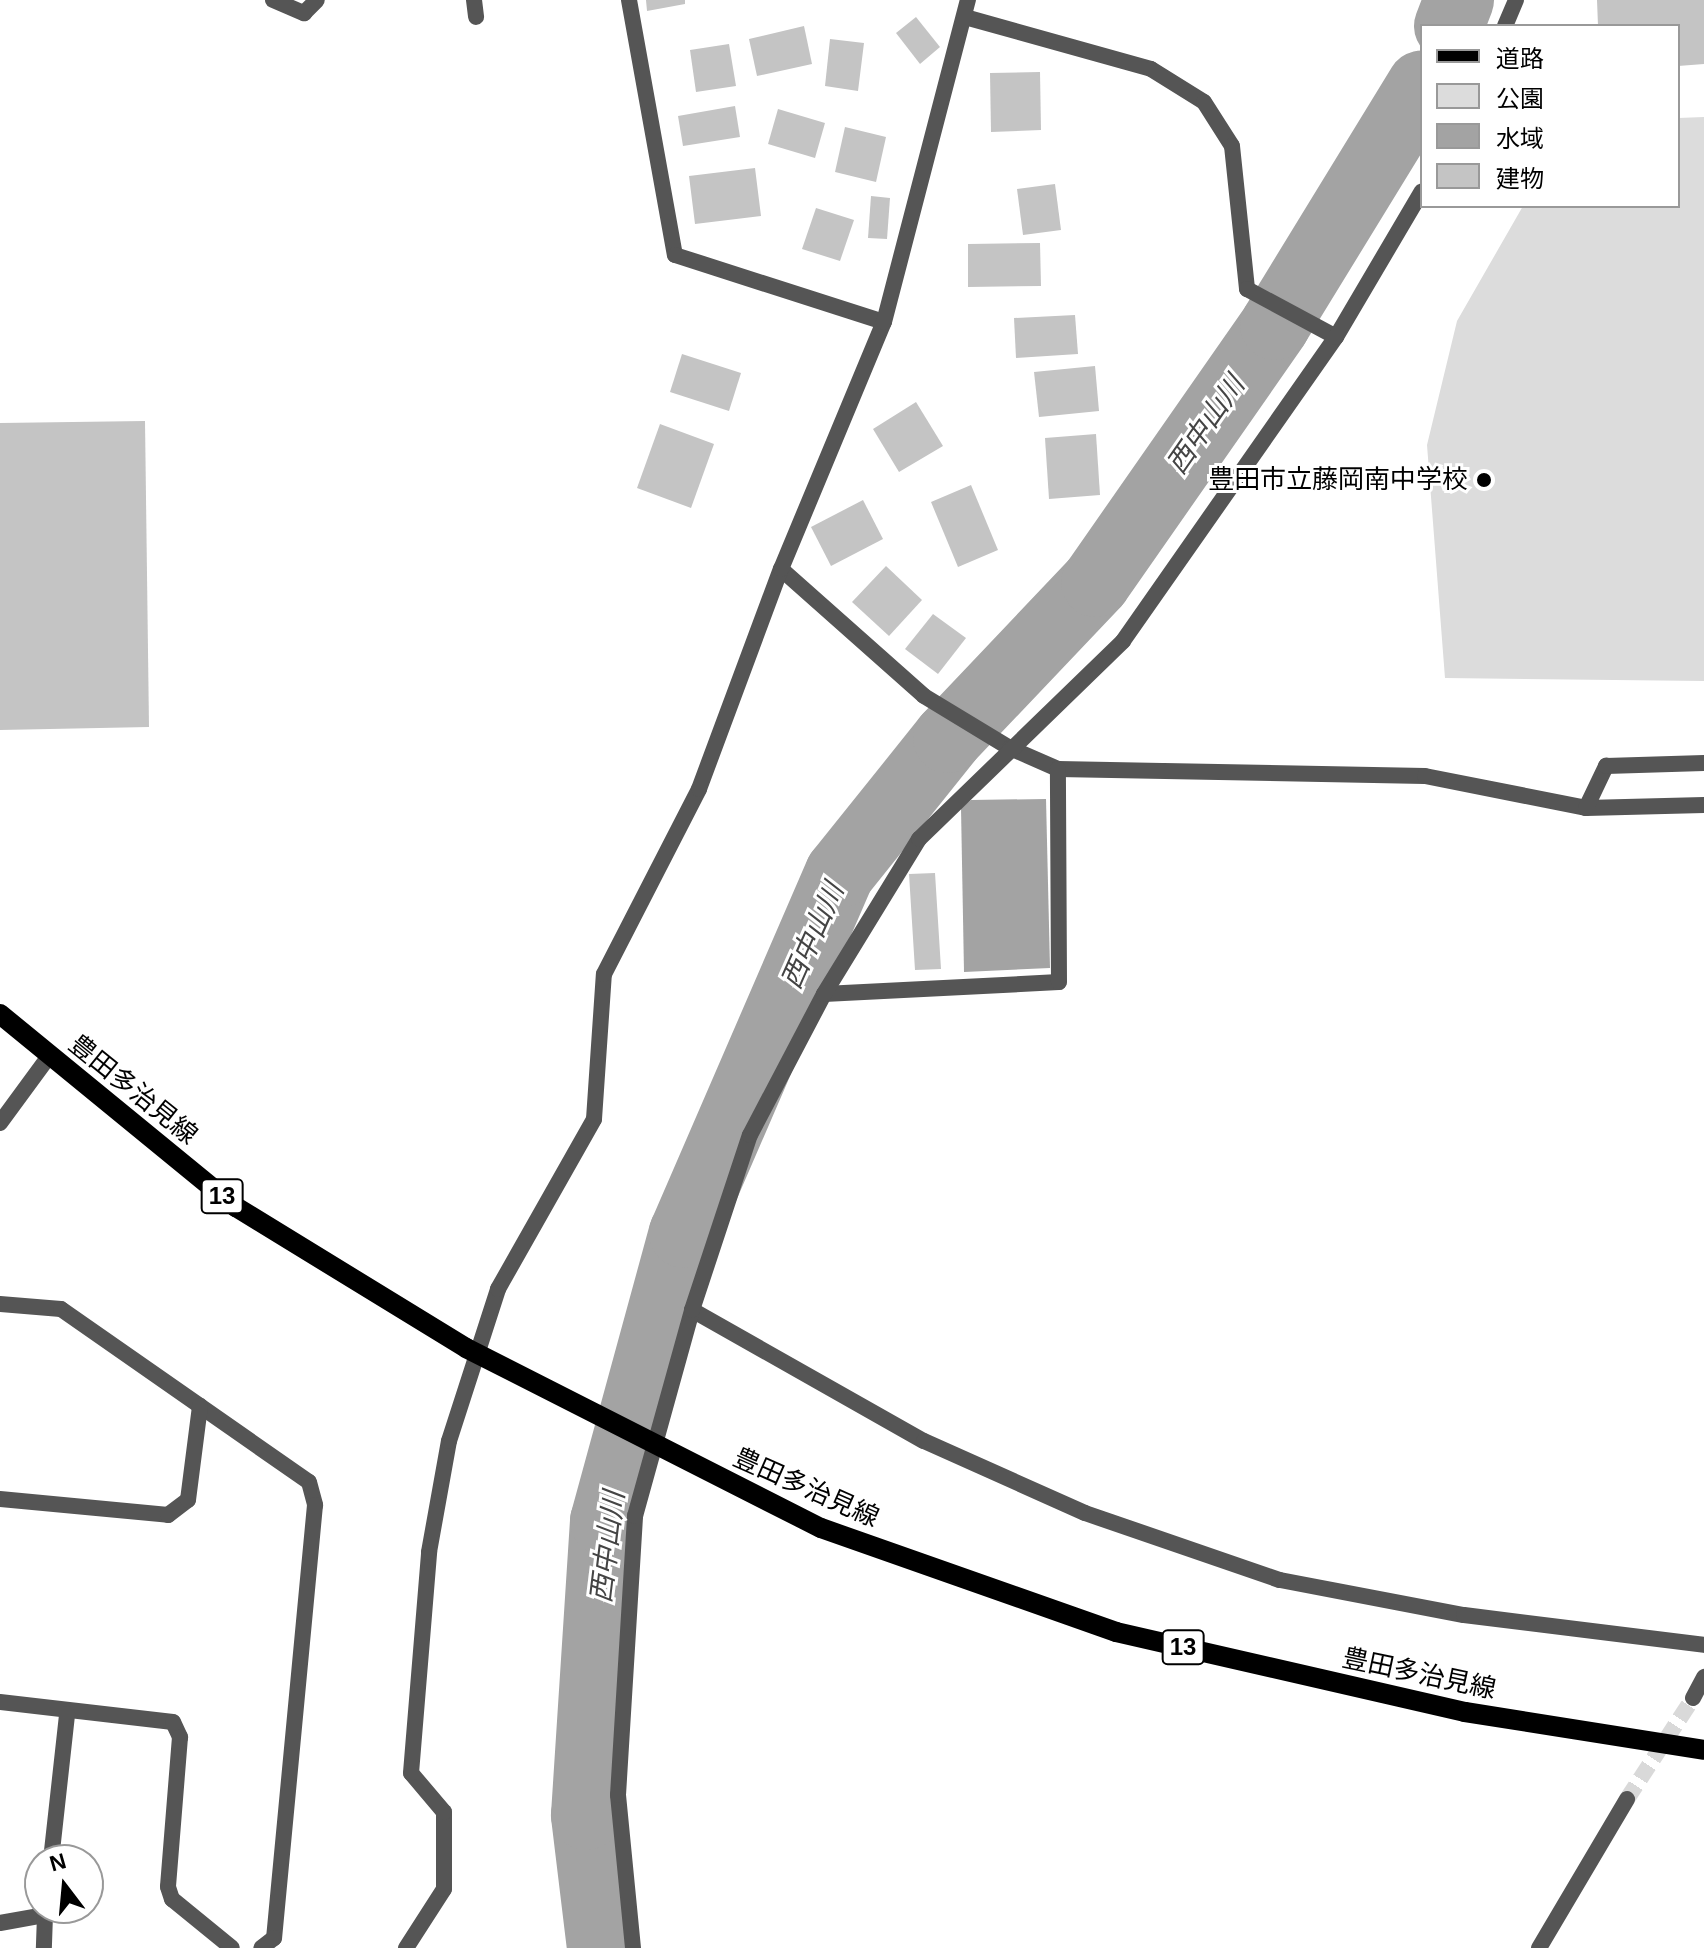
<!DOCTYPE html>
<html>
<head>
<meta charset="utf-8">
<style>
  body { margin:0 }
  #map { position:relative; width:1704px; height:1948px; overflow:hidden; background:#fff; font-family:Arial,"Noto Sans JP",sans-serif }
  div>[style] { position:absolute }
  .green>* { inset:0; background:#dcdcdc }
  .water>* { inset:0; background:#a3a3a3 }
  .river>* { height:70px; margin:-35px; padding:0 35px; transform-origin:35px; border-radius:35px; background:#a3a3a3 }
  .building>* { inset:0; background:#c4c4c4 }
  .minor-tunnel>* { height:16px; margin-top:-8px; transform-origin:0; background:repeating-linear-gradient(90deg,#d9d9d9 0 16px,transparent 0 24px) }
  .minor>* { height:16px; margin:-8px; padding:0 8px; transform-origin:8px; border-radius:8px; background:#555 }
  .primary>* { height:20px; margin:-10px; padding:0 10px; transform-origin:10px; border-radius:10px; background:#000 }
  .dots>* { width:22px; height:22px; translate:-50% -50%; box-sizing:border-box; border:4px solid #fff; border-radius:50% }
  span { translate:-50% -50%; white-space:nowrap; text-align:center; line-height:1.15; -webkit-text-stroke:6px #fff; paint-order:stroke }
  .shield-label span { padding:2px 6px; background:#fff; border:2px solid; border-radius:6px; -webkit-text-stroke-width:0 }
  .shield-label { font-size:24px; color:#000; font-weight:700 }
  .poi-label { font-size:26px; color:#000 }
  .right { translate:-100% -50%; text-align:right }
  .street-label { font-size:26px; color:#000 }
  .water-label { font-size:28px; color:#444; font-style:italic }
  .legend { position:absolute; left:1420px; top:24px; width:260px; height:184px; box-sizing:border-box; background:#fff; border:2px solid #999; margin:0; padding:10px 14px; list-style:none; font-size:24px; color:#000 }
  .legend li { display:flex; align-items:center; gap:16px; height:40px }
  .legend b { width:40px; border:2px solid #999 }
  .north { position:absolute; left:24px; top:1844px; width:80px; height:80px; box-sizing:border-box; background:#fff; border:2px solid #999; border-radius:50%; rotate:344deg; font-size:22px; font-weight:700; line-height:32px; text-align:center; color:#000 }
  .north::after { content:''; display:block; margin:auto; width:28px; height:36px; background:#000; clip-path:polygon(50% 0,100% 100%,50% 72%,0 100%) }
</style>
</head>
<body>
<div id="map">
  <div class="green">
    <div style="clip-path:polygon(1704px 117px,1704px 681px,1445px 678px,1427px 445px,1457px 321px,1523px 206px,1678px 206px,1678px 118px)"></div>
  </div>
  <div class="water">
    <div style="clip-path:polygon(1046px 799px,1050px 968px,964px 972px,961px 808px,971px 800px)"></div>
  </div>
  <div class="river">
    <div style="left:1449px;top:26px;width:28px;rotate:-69deg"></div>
    <div style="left:602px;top:1948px;width:134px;rotate:-96.9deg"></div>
    <div style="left:586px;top:1815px;width:295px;rotate:-86.3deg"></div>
    <div style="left:605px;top:1521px;width:299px;rotate:-74.7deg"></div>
    <div style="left:684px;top:1233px;width:392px;rotate:-66.6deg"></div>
    <div style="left:840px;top:873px;width:173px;rotate:-51.3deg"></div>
    <div style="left:948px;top:738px;width:215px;rotate:-46.5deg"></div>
    <div style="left:1096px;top:582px;width:313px;rotate:-55.1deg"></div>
    <div style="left:1275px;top:325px;width:281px;rotate:-58.5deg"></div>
  </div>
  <div class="building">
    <div style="clip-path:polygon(646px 0,685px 0,685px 4px,647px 11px)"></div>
    <div style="clip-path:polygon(1597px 0,1704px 0,1704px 64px,1678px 66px,1678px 26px,1598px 26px)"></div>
    <div style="clip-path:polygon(916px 17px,940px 47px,920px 64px,896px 33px)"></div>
    <div style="clip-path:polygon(804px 26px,812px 64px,757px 76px,749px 39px)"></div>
    <div style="clip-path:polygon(830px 39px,864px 43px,858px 91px,825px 86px)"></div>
    <div style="clip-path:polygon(729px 44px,736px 86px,696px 92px,690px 50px)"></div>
    <div style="clip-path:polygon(1040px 72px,1041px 130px,991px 132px,990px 73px)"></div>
    <div style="clip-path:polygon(735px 106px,740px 137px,683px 146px,678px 116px)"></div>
    <div style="clip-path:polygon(778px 109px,825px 123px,815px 158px,768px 144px)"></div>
    <div style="clip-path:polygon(845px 127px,886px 137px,876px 182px,835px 172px)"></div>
    <div style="clip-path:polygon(755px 168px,761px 216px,695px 224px,689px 176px)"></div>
    <div style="clip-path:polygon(1055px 184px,1061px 230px,1023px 235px,1017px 189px)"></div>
    <div style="clip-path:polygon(871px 196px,890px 198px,887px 239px,868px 238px)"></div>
    <div style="clip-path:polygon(816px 208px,854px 220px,840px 261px,802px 249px)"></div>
    <div style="clip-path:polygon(1040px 243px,1041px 286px,968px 287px,968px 244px)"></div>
    <div style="clip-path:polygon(1075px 315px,1078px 354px,1016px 358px,1014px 318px)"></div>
    <div style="clip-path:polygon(682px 354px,741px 373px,729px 411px,670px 392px)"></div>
    <div style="clip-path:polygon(1095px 366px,1099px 411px,1039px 417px,1034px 372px)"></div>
    <div style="clip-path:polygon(916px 402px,943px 446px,899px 472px,873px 429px)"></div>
    <div style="clip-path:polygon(145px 421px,149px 727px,0 730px,0 423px)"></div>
    <div style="clip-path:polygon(660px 424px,714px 444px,691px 508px,637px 488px)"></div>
    <div style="clip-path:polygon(1096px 434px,1100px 495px,1049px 499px,1045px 438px)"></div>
    <div style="clip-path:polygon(971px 485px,998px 550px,958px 567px,931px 502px)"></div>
    <div style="clip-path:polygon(863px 500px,883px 539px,831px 566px,811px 527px)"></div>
    <div style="clip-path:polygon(886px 566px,922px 600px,889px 636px,852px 602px)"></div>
    <div style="clip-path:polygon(933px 614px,966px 638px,938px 674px,905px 649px)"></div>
    <div style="clip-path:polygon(935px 873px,941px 969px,915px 970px,909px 874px)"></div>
  </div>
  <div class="minor-tunnel">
    <div style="left:1627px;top:1799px;width:121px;rotate:-56.8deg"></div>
  </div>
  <div class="minor">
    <div style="left:273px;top:0;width:34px;rotate:23deg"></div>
    <div style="left:304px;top:13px;width:18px;rotate:-45deg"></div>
    <div style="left:474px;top:0;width:17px;rotate:83deg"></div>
    <div style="left:629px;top:0;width:259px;rotate:79.8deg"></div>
    <div style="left:675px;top:255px;width:219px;rotate:17.8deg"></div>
    <div style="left:965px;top:17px;width:193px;rotate:15.6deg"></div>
    <div style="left:1151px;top:69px;width:62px;rotate:31.9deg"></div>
    <div style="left:1204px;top:102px;width:52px;rotate:57.5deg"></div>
    <div style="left:1232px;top:146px;width:144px;rotate:84deg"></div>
    <div style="left:1247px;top:289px;width:101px;rotate:28.3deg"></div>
    <div style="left:1505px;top:26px;width:28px;rotate:-67deg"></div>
    <div style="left:781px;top:569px;width:191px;rotate:41.6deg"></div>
    <div style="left:924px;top:696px;width:100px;rotate:31.2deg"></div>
    <div style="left:1010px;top:748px;width:52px;rotate:23.6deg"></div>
    <div style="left:1058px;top:769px;width:367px;rotate:1.1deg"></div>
    <div style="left:1425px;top:776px;width:164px;rotate:11.2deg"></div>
    <div style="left:1586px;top:808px;width:118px;rotate:-1.5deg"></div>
    <div style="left:1586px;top:808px;width:47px;rotate:-64.5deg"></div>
    <div style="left:1606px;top:766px;width:98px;rotate:-1.8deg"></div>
    <div style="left:824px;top:994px;width:235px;rotate:-2.9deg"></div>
    <div style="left:1059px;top:982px;width:213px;rotate:-90.3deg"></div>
    <div style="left:0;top:1123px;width:84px;rotate:-53.7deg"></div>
    <div style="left:0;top:1304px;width:61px;rotate:4.7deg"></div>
    <div style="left:61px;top:1309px;width:302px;rotate:34.9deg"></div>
    <div style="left:309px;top:1482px;width:24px;rotate:75deg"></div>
    <div style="left:315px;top:1505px;width:435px;rotate:95.4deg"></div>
    <div style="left:274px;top:1938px;width:16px;rotate:142deg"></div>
    <div style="left:692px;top:1310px;width:266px;rotate:29.5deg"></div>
    <div style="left:924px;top:1441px;width:176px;rotate:24.1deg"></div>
    <div style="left:1085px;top:1513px;width:206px;rotate:19deg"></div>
    <div style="left:1280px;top:1580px;width:187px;rotate:10.8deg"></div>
    <div style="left:1464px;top:1615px;width:242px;rotate:7.1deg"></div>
    <div style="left:0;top:1499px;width:169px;rotate:5.4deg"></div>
    <div style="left:168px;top:1515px;width:25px;rotate:-37deg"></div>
    <div style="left:188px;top:1500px;width:95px;rotate:-82.7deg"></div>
    <div style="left:1693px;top:1698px;width:24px;rotate:-62deg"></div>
    <div style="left:0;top:1702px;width:174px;rotate:6.6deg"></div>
    <div style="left:173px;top:1722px;width:17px;rotate:65deg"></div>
    <div style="left:180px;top:1737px;width:150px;rotate:94.6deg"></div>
    <div style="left:168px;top:1887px;width:13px;rotate:72deg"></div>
    <div style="left:172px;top:1899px;width:77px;rotate:39.2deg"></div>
    <div style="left:51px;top:1860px;width:147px;rotate:-83.7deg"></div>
    <div style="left:0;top:1923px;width:46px;rotate:-10.1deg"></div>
    <div style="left:45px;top:1915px;width:33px;rotate:92deg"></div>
    <div style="left:406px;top:1948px;width:70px;rotate:-57.2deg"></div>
    <div style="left:444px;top:1889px;width:77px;rotate:-90deg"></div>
    <div style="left:444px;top:1812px;width:51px;rotate:-130.2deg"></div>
    <div style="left:411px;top:1773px;width:222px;rotate:-85.3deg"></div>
    <div style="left:429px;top:1552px;width:113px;rotate:-79.8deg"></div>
    <div style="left:449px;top:1441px;width:160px;rotate:-72.1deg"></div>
    <div style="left:498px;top:1289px;width:195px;rotate:-60.5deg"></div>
    <div style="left:594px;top:1119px;width:145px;rotate:-86.1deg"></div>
    <div style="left:604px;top:974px;width:208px;rotate:-62.8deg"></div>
    <div style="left:699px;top:789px;width:235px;rotate:-69.6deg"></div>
    <div style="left:781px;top:569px;width:268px;rotate:-67.4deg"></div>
    <div style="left:884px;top:322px;width:333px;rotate:-75.4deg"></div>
    <div style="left:633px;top:1948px;width:154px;rotate:-95.6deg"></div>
    <div style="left:618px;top:1795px;width:280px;rotate:-86.5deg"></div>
    <div style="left:635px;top:1516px;width:214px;rotate:-74.5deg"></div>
    <div style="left:692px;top:1310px;width:184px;rotate:-71.7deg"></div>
    <div style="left:750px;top:1135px;width:159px;rotate:-62.3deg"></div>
    <div style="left:824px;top:994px;width:182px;rotate:-58.5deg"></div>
    <div style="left:919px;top:839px;width:284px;rotate:-44.1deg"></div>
    <div style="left:1123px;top:641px;width:371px;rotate:-55deg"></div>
    <div style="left:1336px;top:337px;width:169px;rotate:-59.5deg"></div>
    <div style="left:1539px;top:1948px;width:173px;rotate:-59.4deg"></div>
  </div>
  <div class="primary">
    <div style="left:0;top:1014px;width:305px;rotate:39.3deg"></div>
    <div style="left:236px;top:1207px;width:270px;rotate:31.5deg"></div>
    <div style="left:466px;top:1348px;width:398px;rotate:26.9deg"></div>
    <div style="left:821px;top:1528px;width:313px;rotate:19.4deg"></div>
    <div style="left:1116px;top:1632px;width:358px;rotate:12.9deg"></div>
    <div style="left:1465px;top:1712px;width:242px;rotate:9deg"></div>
  </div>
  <div class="dots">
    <div style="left:1484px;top:480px;background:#000"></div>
  </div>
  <div class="shield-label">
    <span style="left:222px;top:1196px">13</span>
    <span style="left:1183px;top:1647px">13</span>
  </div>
  <div class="poi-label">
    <span class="right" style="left:1468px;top:480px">豊田市立藤岡南中学校</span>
  </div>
  <div class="street-label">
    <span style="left:133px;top:1090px;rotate:39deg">豊田多治見線</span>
    <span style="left:806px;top:1488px;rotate:24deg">豊田多治見線</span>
    <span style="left:1419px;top:1674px;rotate:12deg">豊田多治見線</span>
  </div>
  <div class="water-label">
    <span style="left:1206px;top:425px;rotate:-55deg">西中山川</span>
    <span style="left:813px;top:936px;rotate:-66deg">西中山川</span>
    <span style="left:608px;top:1547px;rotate:-83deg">西中山川</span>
  </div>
  <ul class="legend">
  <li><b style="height:10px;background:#000"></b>道路</li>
  <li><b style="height:22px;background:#dcdcdc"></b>公園</li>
  <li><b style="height:22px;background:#a3a3a3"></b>水域</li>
  <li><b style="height:22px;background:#c4c4c4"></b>建物</li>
  </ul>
  <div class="north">N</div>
</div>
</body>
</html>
